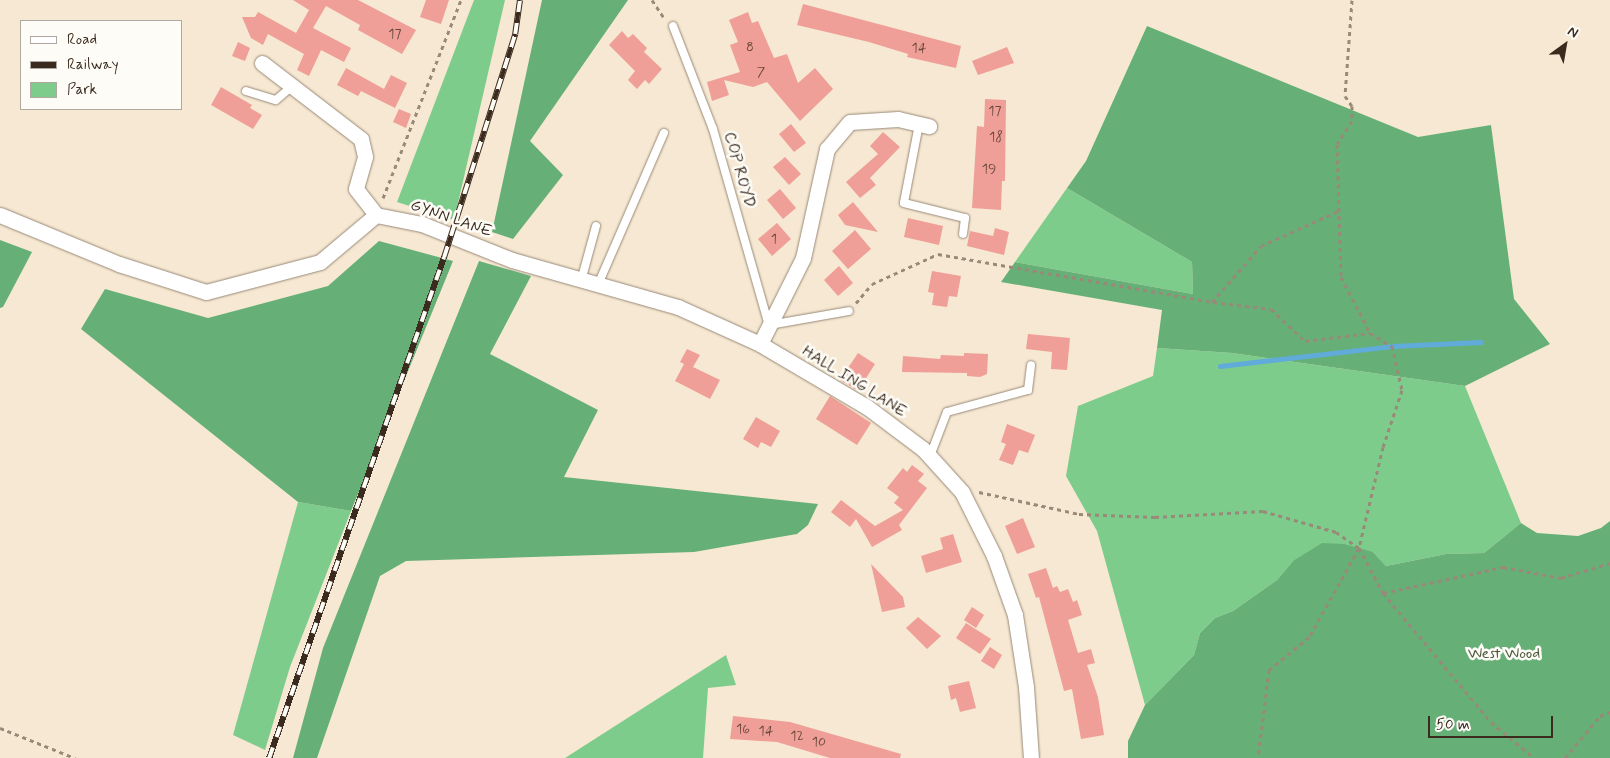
<!DOCTYPE html>
<html>
<head>
<meta charset="utf-8">
<style>
  body { margin:0 }
  #map { position:relative; width:1610px; height:758px; overflow:hidden; background:#f6e8d2; font-family:Mynerve,sans-serif }
  div>[style] { position:absolute }
  .green>* { inset:0; background:#7ecc8c }
  .forest>* { inset:0; background:#66b078 }
  .stream>* { height:5px; margin:-2.5px; padding:0 2.5px; transform-origin:2.5px; border-radius:2.5px; background:#60abd9 }
  .building>* { inset:0; background:#ef9f97 }
  .path>* { height:3px; margin-top:-1.5px; transform-origin:0; background:repeating-linear-gradient(90deg,#988978 0 4px,transparent 0 8px) }
  .roads { filter:drop-shadow(0 0 1px #988978) drop-shadow(0 0 1px #988978) }
  .service>* { height:8px; margin:-4px; padding:0 4px; transform-origin:4px; border-radius:4px; background:#fff }
  .minor>* { height:15px; margin:-7.5px; padding:0 7.5px; transform-origin:7.5px; border-radius:7.5px; background:#fff }
  .rail>* { height:5.5px; margin-top:-2.75px; transform-origin:0; background:repeating-linear-gradient(90deg,#fdfcf7 0 11px,#3b2a1e 0 22px); box-sizing:border-box; border-block:1px solid #3b2a1e }
  span { translate:-50% -50%; white-space:nowrap; text-align:center; line-height:1.15; -webkit-text-stroke:5px #fdfcf7; paint-order:stroke }
  .number-label { font-size:14px; color:#68473c }
  .number-label span { -webkit-text-stroke-width:0 }
  .street-label { font-size:16px; color:#3b2a1e }
  .park-label { font-size:16px; color:#4f5b3f }
  .legend { position:absolute; left:20px; top:20px; width:162px; height:90px; box-sizing:border-box; background:#fdfcf7; border:1px solid #afa8a0; margin:0; padding:6px 9px; list-style:none; font-size:15px; color:#3b2a1e }
  .legend li { display:flex; align-items:center; gap:10px; height:25px }
  .legend b { width:25px; border:1px solid #afa8a0 }
  .north { position:absolute; left:1540px; top:20px; width:50px; height:50px; -webkit-text-stroke:4px #fdfcf7; paint-order:stroke; rotate:32deg; font-size:14px; font-weight:700; line-height:20px; text-align:center; color:#3b2a1e }
  .north::after { content:''; display:block; margin:auto; width:18px; height:22px; background:#3b2a1e; clip-path:polygon(50% 0,100% 100%,50% 72%,0 100%) }
  .scale { position:absolute; left:1428px; top:716px; width:125px; height:22px; box-sizing:border-box; border:2px solid #3b2a1e; border-top:0; padding-left:6px; font-size:15px; line-height:18px; white-space:nowrap; color:#3b2a1e; -webkit-text-stroke:4px #fdfcf7; paint-order:stroke }
</style>
</head>
<body>
<div id="map">
  <div class="green">
    <div style="clip-path:polygon(474px 0,505px 0,454px 220px,397px 202px)"></div>
    <div style="clip-path:polygon(1067px 188px,1192px 262px,1193px 294px,1015px 262px)"></div>
    <div style="clip-path:polygon(1157px 348px,1232px 353px,1465px 386px,1521px 523px,1484px 553px,1446px 554px,1386px 566px,1373px 552px,1293px 561px,1277px 580px,1233px 611px,1215px 618px,1200px 633px,1194px 655px,1145px 705px,1097px 531px,1066px 476px,1078px 406px,1153px 376px)"></div>
    <div style="clip-path:polygon(298px 502px,351px 511px,290px 667px,265px 750px,233px 735px)"></div>
    <div style="clip-path:polygon(726px 655px,736px 685px,708px 688px,703px 758px,565px 758px)"></div>
  </div>
  <div class="forest">
    <div style="clip-path:polygon(542px 0,628px 0,530px 141px,563px 175px,513px 239px,492px 232px)"></div>
    <div style="clip-path:polygon(1147px 26px,1418px 137px,1491px 125px,1514px 299px,1550px 344px,1465px 386px,1232px 353px,1157px 348px,1162px 310px,1001px 282px,1015px 262px,1193px 294px,1192px 262px,1067px 188px,1086px 161px)"></div>
    <div style="clip-path:polygon(0 240px,32px 252px,3px 307px,0 308px)"></div>
    <div style="clip-path:polygon(379px 241px,453px 261px,351px 511px,298px 502px,81px 329px,105px 289px,208px 318px,328px 286px)"></div>
    <div style="clip-path:polygon(479px 261px,531px 276px,490px 354px,598px 410px,564px 477px,818px 504px,808px 525px,797px 534px,694px 552px,406px 561px,380px 576px,317px 758px,293px 758px,323px 648px)"></div>
    <div style="clip-path:polygon(1610px 521px,1610px 758px,1128px 758px,1128px 741px,1145px 705px,1194px 655px,1200px 633px,1215px 618px,1233px 611px,1277px 580px,1293px 561px,1322px 543px,1344px 544px,1373px 552px,1386px 566px,1446px 554px,1484px 553px,1521px 523px,1537px 533px,1578px 536px,1601px 528px)"></div>
  </div>
  <div class="stream">
    <div style="left:1220px;top:366px;width:173px;rotate:-6.6deg"></div>
    <div style="left:1392px;top:346px;width:89px;rotate:-2.6deg"></div>
  </div>
  <div class="building">
    <div style="clip-path:polygon(293px 0,358px 0,416px 30px,402px 54px,358px 30px,360px 25px,326px 6px,313px 28px,351px 48px,344px 62px,321px 50px,309px 76px,297px 70px,304px 54px,268px 34px,263px 45px,251px 38px,242px 17px,255px 17px,258px 12px,296px 33px,309px 10px)"></div>
    <div style="clip-path:polygon(426px 0,449px 0,441px 24px,420px 17px)"></div>
    <div style="clip-path:polygon(803px 4px,961px 46px,956px 68px,907px 57px,908px 54px,869px 42px,797px 25px)"></div>
    <div style="clip-path:polygon(748px 12px,752px 23px,758px 21px,774px 58px,787px 54px,798px 83px,815px 68px,833px 89px,800px 121px,767px 82px,753px 87px,724px 80px,729px 95px,712px 101px,707px 82px,740px 72px,730px 45px,738px 42px,729px 20px)"></div>
    <div style="clip-path:polygon(622px 31px,628px 38px,633px 34px,647px 48px,644px 52px,662px 69px,649px 84px,645px 80px,637px 89px,628px 80px,635px 71px,609px 45px)"></div>
    <div style="clip-path:polygon(238px 42px,250px 48px,245px 61px,232px 56px)"></div>
    <div style="clip-path:polygon(1007px 47px,1014px 63px,978px 75px,972px 61px)"></div>
    <div style="clip-path:polygon(346px 68px,384px 89px,391px 75px,407px 83px,395px 108px,361px 91px,358px 96px,337px 85px)"></div>
    <div style="clip-path:polygon(221px 87px,252px 105px,250px 108px,262px 115px,253px 129px,211px 105px)"></div>
    <div style="clip-path:polygon(985px 99px,1006px 100px,1005px 181px,1002px 181px,1001px 210px,972px 208px,977px 126px,984px 127px)"></div>
    <div style="clip-path:polygon(399px 109px,411px 114px,406px 128px,393px 122px)"></div>
    <div style="clip-path:polygon(791px 124px,806px 143px,794px 152px,779px 134px)"></div>
    <div style="clip-path:polygon(883px 132px,900px 147px,870px 178px,876px 185px,860px 198px,846px 182px,878px 154px,870px 146px)"></div>
    <div style="clip-path:polygon(785px 157px,801px 174px,789px 185px,773px 167px)"></div>
    <div style="clip-path:polygon(780px 189px,796px 208px,783px 219px,767px 200px)"></div>
    <div style="clip-path:polygon(853px 202px,878px 232px,845px 225px,838px 215px)"></div>
    <div style="clip-path:polygon(908px 218px,943px 226px,939px 245px,904px 237px)"></div>
    <div style="clip-path:polygon(777px 223px,791px 239px,772px 256px,758px 239px)"></div>
    <div style="clip-path:polygon(995px 228px,1009px 232px,1004px 255px,967px 246px,970px 231px,993px 236px)"></div>
    <div style="clip-path:polygon(855px 230px,871px 249px,848px 269px,832px 251px)"></div>
    <div style="clip-path:polygon(839px 266px,853px 283px,838px 296px,824px 280px)"></div>
    <div style="clip-path:polygon(932px 271px,961px 276px,957px 297px,949px 296px,947px 307px,932px 305px,934px 293px,928px 292px)"></div>
    <div style="clip-path:polygon(1028px 334px,1070px 338px,1067px 370px,1051px 369px,1052px 352px,1026px 349px)"></div>
    <div style="clip-path:polygon(687px 349px,700px 355px,693px 367px,720px 380px,710px 399px,675px 381px,684px 364px,680px 362px)"></div>
    <div style="clip-path:polygon(858px 353px,875px 364px,858px 391px,840px 380px)"></div>
    <div style="clip-path:polygon(964px 353px,988px 354px,987px 374px,980px 377px,967px 376px,967px 373px,902px 372px,903px 356px,940px 359px,941px 355px,964px 356px)"></div>
    <div style="clip-path:polygon(830px 396px,871px 423px,857px 445px,816px 419px)"></div>
    <div style="clip-path:polygon(756px 417px,780px 431px,771px 447px,761px 442px,758px 448px,743px 439px)"></div>
    <div style="clip-path:polygon(1007px 424px,1035px 435px,1028px 453px,1019px 450px,1013px 465px,999px 460px,1006px 444px,1001px 442px)"></div>
    <div style="clip-path:polygon(912px 465px,924px 474px,918px 481px,927px 488px,899px 525px,902px 530px,872px 547px,856px 519px,850px 527px,831px 512px,841px 500px,875px 526px,903px 510px,894px 503px,899px 497px,887px 488px,903px 468px,907px 472px)"></div>
    <div style="clip-path:polygon(1023px 518px,1035px 547px,1017px 554px,1005px 526px)"></div>
    <div style="clip-path:polygon(953px 534px,962px 562px,926px 573px,921px 556px,943px 549px,940px 538px)"></div>
    <div style="clip-path:polygon(871px 564px,903px 597px,905px 607px,882px 612px)"></div>
    <div style="clip-path:polygon(1046px 568px,1053px 588px,1057px 586px,1060px 592px,1068px 589px,1073px 602px,1077px 600px,1082px 615px,1068px 620px,1078px 653px,1091px 649px,1095px 663px,1087px 665px,1098px 697px,1104px 735px,1081px 739px,1072px 689px,1064px 691px,1039px 597px,1036px 598px,1028px 574px)"></div>
    <div style="clip-path:polygon(972px 607px,984px 615px,976px 628px,964px 620px)"></div>
    <div style="clip-path:polygon(918px 617px,941px 636px,927px 649px,906px 628px)"></div>
    <div style="clip-path:polygon(966px 623px,991px 639px,980px 654px,956px 638px)"></div>
    <div style="clip-path:polygon(990px 647px,1002px 655px,994px 669px,981px 661px)"></div>
    <div style="clip-path:polygon(969px 681px,976px 708px,960px 712px,956px 698px,951px 700px,948px 686px)"></div>
    <div style="clip-path:polygon(733px 716px,790px 722px,901px 754px,900px 758px,830px 758px,777px 742px,730px 739px)"></div>
  </div>
  <div class="path">
    <div style="left:652px;top:0;width:22px;rotate:56deg"></div>
    <div style="left:1352px;top:0;width:96px;rotate:94.2deg"></div>
    <div style="left:1345px;top:96px;width:12px;rotate:55deg"></div>
    <div style="left:1352px;top:106px;width:15px;rotate:90deg"></div>
    <div style="left:1352px;top:121px;width:27px;rotate:123deg"></div>
    <div style="left:1337px;top:144px;width:133px;rotate:88.3deg"></div>
    <div style="left:1341px;top:277px;width:63px;rotate:62.6deg"></div>
    <div style="left:1370px;top:333px;width:26px;rotate:31deg"></div>
    <div style="left:1392px;top:346px;width:45px;rotate:77.2deg"></div>
    <div style="left:1402px;top:390px;width:60px;rotate:108.4deg"></div>
    <div style="left:1383px;top:447px;width:104px;rotate:103.4deg"></div>
    <div style="left:1359px;top:548px;width:51px;rotate:61.9deg"></div>
    <div style="left:1383px;top:593px;width:168px;rotate:50.1deg"></div>
    <div style="left:1491px;top:722px;width:56px;rotate:39.9deg"></div>
    <div style="left:383px;top:198px;width:213px;rotate:-68.5deg"></div>
    <div style="left:1213px;top:302px;width:58px;rotate:6.9deg"></div>
    <div style="left:1271px;top:309px;width:47px;rotate:43.3deg"></div>
    <div style="left:1305px;top:341px;width:65px;rotate:-7deg"></div>
    <div style="left:856px;top:303px;width:25px;rotate:-50deg"></div>
    <div style="left:872px;top:284px;width:72px;rotate:-24.4deg"></div>
    <div style="left:938px;top:254px;width:278px;rotate:9.9deg"></div>
    <div style="left:1212px;top:302px;width:74px;rotate:-48.8deg"></div>
    <div style="left:1261px;top:246px;width:85px;rotate:-24.4deg"></div>
    <div style="left:979px;top:492px;width:102px;rotate:12.4deg"></div>
    <div style="left:1079px;top:514px;width:76px;rotate:2.3deg"></div>
    <div style="left:1155px;top:517px;width:108px;rotate:-3.2deg"></div>
    <div style="left:1263px;top:511px;width:76px;rotate:16deg"></div>
    <div style="left:1336px;top:532px;width:28px;rotate:35deg"></div>
    <div style="left:1359px;top:548px;width:102px;rotate:119.3deg"></div>
    <div style="left:1309px;top:637px;width:52px;rotate:140.5deg"></div>
    <div style="left:1269px;top:670px;width:89px;rotate:97.1deg"></div>
    <div style="left:1383px;top:593px;width:123px;rotate:-12.2deg"></div>
    <div style="left:1503px;top:567px;width:59px;rotate:10.7deg"></div>
    <div style="left:1561px;top:578px;width:51px;rotate:-17deg"></div>
    <div style="left:0;top:728px;width:81px;rotate:21.8deg"></div>
    <div style="left:1565px;top:758px;width:55px;rotate:-50.2deg"></div>
    <div style="left:1600px;top:716px;width:11px;rotate:-22deg"></div>
  </div>
  <div class="roads">
    <div class="service">
      <div style="left:673px;top:26px;width:110px;rotate:68.8deg"></div>
      <div style="left:713px;top:129px;width:204px;rotate:74.1deg"></div>
      <div style="left:769px;top:325px;width:81px;rotate:-9.9deg"></div>
      <div style="left:246px;top:91px;width:31px;rotate:17deg"></div>
      <div style="left:276px;top:100px;width:23px;rotate:-41deg"></div>
      <div style="left:919px;top:124px;width:80px;rotate:100.8deg"></div>
      <div style="left:904px;top:203px;width:63px;rotate:13.8deg"></div>
      <div style="left:965px;top:218px;width:16px;rotate:97deg"></div>
      <div style="left:581px;top:281px;width:57px;rotate:-74.7deg"></div>
      <div style="left:597px;top:287px;width:168px;rotate:-66.5deg"></div>
      <div style="left:930px;top:456px;width:47px;rotate:-68.9deg"></div>
      <div style="left:947px;top:412px;width:84px;rotate:-15.2deg"></div>
      <div style="left:1028px;top:390px;width:25px;rotate:-83deg"></div>
    </div>
    <div class="minor">
      <div style="left:262px;top:63px;width:125px;rotate:37.5deg"></div>
      <div style="left:361px;top:139px;width:18px;rotate:77deg"></div>
      <div style="left:365px;top:157px;width:33px;rotate:106deg"></div>
      <div style="left:356px;top:189px;width:33px;rotate:52deg"></div>
      <div style="left:0;top:215px;width:129px;rotate:22.4deg"></div>
      <div style="left:119px;top:264px;width:91px;rotate:17.8deg"></div>
      <div style="left:206px;top:292px;width:118px;rotate:-14.7deg"></div>
      <div style="left:320px;top:262px;width:73px;rotate:-40deg"></div>
      <div style="left:376px;top:215px;width:47px;rotate:11.1deg"></div>
      <div style="left:422px;top:224px;width:97px;rotate:21.8deg"></div>
      <div style="left:512px;top:260px;width:173px;rotate:15.8deg"></div>
      <div style="left:678px;top:307px;width:90px;rotate:24.3deg"></div>
      <div style="left:760px;top:344px;width:124px;rotate:30.5deg"></div>
      <div style="left:867px;top:407px;width:70px;rotate:36.9deg"></div>
      <div style="left:923px;top:449px;width:58px;rotate:47.8deg"></div>
      <div style="left:962px;top:492px;width:72px;rotate:63.4deg"></div>
      <div style="left:994px;top:556px;width:63px;rotate:70.4deg"></div>
      <div style="left:1015px;top:615px;width:73px;rotate:81.3deg"></div>
      <div style="left:1026px;top:687px;width:71px;rotate:86deg"></div>
      <div style="left:760px;top:344px;width:96px;rotate:-63.4deg"></div>
      <div style="left:803px;top:258px;width:112px;rotate:-77.6deg"></div>
      <div style="left:827px;top:149px;width:35px;rotate:-50deg"></div>
      <div style="left:850px;top:122px;width:48px;rotate:-3.6deg"></div>
      <div style="left:898px;top:119px;width:32px;rotate:13deg"></div>
    </div>
  </div>
  <div class="rail">
    <div style="left:269px;top:758px;width:531px;rotate:-70.75deg"></div>
    <div style="left:444px;top:257px;width:234px;rotate:-72.3deg"></div>
    <div style="left:515px;top:34px;width:34px;rotate:-82deg"></div>
  </div>
  <div class="number-label">
    <span style="left:395px;top:34px">17</span>
    <span style="left:750px;top:47px">8</span>
    <span style="left:919px;top:48px">14</span>
    <span style="left:761px;top:72px">7</span>
    <span style="left:995px;top:111px">17</span>
    <span style="left:996px;top:137px">18</span>
    <span style="left:989px;top:169px">19</span>
    <span style="left:774px;top:239px">1</span>
    <span style="left:743px;top:729px">16</span>
    <span style="left:766px;top:731px">14</span>
    <span style="left:797px;top:736px">12</span>
    <span style="left:819px;top:742px">10</span>
  </div>
  <div class="street-label">
    <span style="left:739px;top:170px;rotate:74deg">COP ROYD</span>
    <span style="left:451px;top:219px;rotate:19deg">GYNN LANE</span>
    <span style="left:854px;top:382px;rotate:32deg">HALL ING LANE</span>
  </div>
  <div class="park-label">
    <span style="left:1504px;top:654px">West Wood</span>
  </div>
  <ul class="legend">
  <li><b style="height:6px;background:#fff"></b>Road</li>
  <li><b style="height:6px;background:#3b2a1e"></b>Railway</li>
  <li><b style="height:14px;background:#7ecc8c"></b>Park</li>
  </ul>
  <div class="north">N</div>
  <div class="scale">50 m</div>
</div>
</body>
</html>
